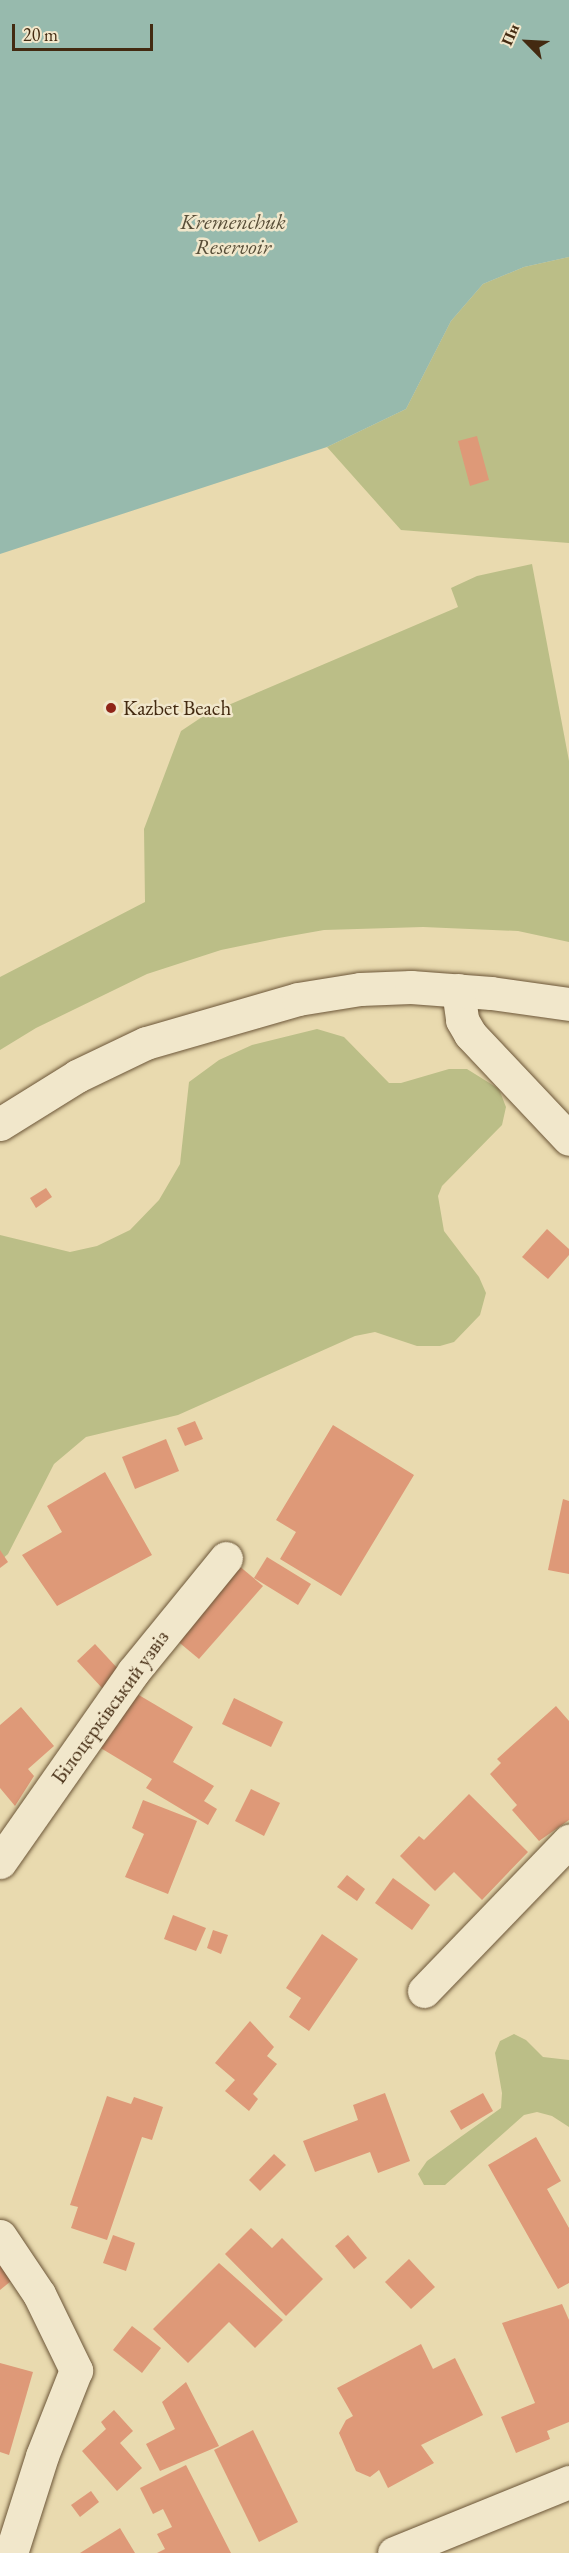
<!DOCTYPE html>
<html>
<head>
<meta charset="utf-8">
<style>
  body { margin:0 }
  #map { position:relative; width:569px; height:2553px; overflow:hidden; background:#e9daaf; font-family:"EB Garamond",serif }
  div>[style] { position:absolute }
  .green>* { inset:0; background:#bbbe87 }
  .water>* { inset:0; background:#97baad }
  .building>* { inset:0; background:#de9978 }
  .roads { filter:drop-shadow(0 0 2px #6c5638) drop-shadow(0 0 2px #6c5638) }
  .minor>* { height:33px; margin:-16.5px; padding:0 16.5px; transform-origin:16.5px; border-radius:16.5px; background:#f1e7cb }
  .dots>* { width:16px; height:16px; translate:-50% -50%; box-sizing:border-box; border:3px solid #f1e7cb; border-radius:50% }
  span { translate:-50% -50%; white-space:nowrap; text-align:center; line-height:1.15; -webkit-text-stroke:5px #f1e7cb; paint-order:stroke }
  .poi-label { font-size:21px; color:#432a11 }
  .left { translate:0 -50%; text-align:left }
  .street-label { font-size:21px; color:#432a11 }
  .water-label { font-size:22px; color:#584e38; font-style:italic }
  .north { position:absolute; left:497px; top:12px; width:60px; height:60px; -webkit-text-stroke:4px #f1e7cb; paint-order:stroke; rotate:294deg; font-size:16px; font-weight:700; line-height:24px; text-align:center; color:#432a11 }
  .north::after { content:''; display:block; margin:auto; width:21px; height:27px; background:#432a11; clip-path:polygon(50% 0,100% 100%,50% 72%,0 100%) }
  .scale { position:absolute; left:12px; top:24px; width:141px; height:27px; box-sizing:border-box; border:3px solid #432a11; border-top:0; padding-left:8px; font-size:18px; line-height:21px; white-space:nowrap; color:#432a11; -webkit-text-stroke:4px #f1e7cb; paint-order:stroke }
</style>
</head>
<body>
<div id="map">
  <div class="green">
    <div style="clip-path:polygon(569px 257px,569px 543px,401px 530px,327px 447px,406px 409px,451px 321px,483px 284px,524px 267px)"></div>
    <div style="clip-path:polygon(532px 564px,569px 761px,569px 942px,518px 931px,423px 927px,324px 930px,279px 938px,221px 950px,147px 974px,36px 1028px,0 1050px,0 977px,145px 902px,144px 829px,181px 731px,205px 715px,458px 607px,451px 588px,477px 576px)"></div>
    <div style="clip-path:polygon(317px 1029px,344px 1037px,389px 1083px,401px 1083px,449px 1069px,467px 1069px,499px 1089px,506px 1107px,502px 1125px,442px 1186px,438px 1196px,444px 1231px,479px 1277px,486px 1293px,480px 1315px,454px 1342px,440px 1346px,417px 1346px,375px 1332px,355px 1336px,178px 1415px,86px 1437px,54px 1464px,8px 1554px,0 1561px,0 1235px,70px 1252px,97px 1246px,130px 1230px,159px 1200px,180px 1164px,189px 1082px,219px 1060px,252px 1045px)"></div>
    <div style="clip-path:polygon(514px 2034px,526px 2040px,543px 2057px,569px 2060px,569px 2127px,552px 2116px,537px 2112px,524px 2115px,445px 2185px,424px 2185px,418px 2174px,427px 2161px,501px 2108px,502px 2093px,495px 2053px,500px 2041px)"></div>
  </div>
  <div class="water">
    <div style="clip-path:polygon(0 0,569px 0,569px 257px,524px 267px,483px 284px,451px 321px,406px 409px,327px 447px,0 554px)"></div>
  </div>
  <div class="building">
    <div style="clip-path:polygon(477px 436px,489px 480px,470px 486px,458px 441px)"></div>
    <div style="clip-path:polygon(46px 1188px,52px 1197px,36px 1208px,30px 1198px)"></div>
    <div style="clip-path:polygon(547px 1229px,569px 1249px,569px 1255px,548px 1279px,522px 1257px)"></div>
    <div style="clip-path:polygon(195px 1421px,203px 1439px,185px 1446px,177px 1428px)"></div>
    <div style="clip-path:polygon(333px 1425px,414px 1475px,341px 1596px,280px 1559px,296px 1532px,276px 1520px)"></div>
    <div style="clip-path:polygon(166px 1439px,179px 1471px,135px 1489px,122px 1457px)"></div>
    <div style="clip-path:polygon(105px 1472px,152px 1555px,57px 1606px,22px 1555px,62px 1532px,47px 1506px)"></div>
    <div style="clip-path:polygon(563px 1499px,569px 1501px,569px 1574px,548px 1570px)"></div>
    <div style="clip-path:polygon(0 1550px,8px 1562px,0 1568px)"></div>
    <div style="clip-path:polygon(267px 1557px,311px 1584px,298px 1605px,254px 1578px)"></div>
    <div style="clip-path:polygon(238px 1565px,263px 1586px,199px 1659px,175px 1639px)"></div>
    <div style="clip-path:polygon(95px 1644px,120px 1671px,103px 1689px,77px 1661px)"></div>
    <div style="clip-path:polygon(132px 1691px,193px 1727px,173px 1762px,214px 1786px,204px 1801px,217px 1809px,208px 1825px,146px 1788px,152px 1779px,99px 1747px)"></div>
    <div style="clip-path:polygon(234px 1698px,283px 1722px,271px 1747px,222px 1724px)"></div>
    <div style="clip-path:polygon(556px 1706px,569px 1721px,569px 1820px,539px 1841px,512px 1810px,517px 1805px,490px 1774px,501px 1763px,497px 1759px)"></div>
    <div style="clip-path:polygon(21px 1707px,54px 1746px,28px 1769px,34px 1776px,15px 1806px,0 1788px,0 1725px)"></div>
    <div style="clip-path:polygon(251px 1789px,280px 1803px,264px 1836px,235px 1821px)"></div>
    <div style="clip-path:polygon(469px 1794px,528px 1852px,482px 1900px,454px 1872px,435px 1891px,400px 1856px,419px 1836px,424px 1840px)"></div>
    <div style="clip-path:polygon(143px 1800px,197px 1821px,168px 1894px,125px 1877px,144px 1834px,132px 1828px)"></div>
    <div style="clip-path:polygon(347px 1875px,365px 1889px,357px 1901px,337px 1887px)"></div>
    <div style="clip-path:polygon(393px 1878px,430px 1905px,412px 1930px,375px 1903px)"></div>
    <div style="clip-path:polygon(173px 1915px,206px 1928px,196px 1951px,164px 1939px)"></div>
    <div style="clip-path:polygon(213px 1930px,228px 1935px,221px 1954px,207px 1948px)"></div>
    <div style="clip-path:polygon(322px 1934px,358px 1959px,309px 2031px,289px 2017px,301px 1998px,286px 1988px)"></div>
    <div style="clip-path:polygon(250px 2021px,274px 2047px,267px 2056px,277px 2064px,253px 2094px,258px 2099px,249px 2111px,225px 2091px,235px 2080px,215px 2063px)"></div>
    <div style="clip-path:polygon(385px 2093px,410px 2161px,378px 2173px,370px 2152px,315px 2172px,303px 2141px,358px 2120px,353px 2105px)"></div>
    <div style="clip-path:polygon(483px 2093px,493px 2111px,461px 2130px,450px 2111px)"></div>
    <div style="clip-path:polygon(107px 2096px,131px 2104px,134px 2097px,163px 2107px,152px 2140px,142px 2137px,107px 2240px,71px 2228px,78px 2207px,70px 2205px)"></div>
    <div style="clip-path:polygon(536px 2137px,561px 2181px,547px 2189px,569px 2228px,569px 2283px,558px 2289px,488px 2165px)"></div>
    <div style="clip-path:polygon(274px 2154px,286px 2165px,260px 2191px,249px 2180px)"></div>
    <div style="clip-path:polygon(251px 2228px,272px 2248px,282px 2238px,323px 2279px,286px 2316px,225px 2254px)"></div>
    <div style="clip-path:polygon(113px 2235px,135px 2243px,126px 2271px,103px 2263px)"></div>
    <div style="clip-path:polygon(348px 2235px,367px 2258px,354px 2269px,335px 2246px)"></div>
    <div style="clip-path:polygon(0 2258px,16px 2277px,0 2290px)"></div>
    <div style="clip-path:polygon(409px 2259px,435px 2287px,411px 2309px,385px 2282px)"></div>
    <div style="clip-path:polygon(219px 2263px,283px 2320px,255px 2348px,229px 2322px,188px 2363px,153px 2329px)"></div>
    <div style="clip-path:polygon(562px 2304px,569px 2320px,569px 2422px,547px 2431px,550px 2439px,516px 2453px,501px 2417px,535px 2403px,502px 2323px)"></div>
    <div style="clip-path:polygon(132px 2326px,161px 2348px,142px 2373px,113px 2350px)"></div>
    <div style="clip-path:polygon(421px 2344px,433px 2369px,455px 2358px,483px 2415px,421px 2445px,434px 2463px,388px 2488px,379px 2470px,370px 2477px,356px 2471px,339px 2433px,346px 2420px,353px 2416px,337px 2388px)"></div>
    <div style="clip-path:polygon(0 2363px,33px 2372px,9px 2455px,0 2452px)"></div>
    <div style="clip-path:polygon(186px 2382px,219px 2446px,160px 2471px,146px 2444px,175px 2429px,162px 2402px)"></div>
    <div style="clip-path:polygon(114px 2410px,133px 2431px,120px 2443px,142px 2468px,117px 2491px,82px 2451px,106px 2429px,101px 2422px)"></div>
    <div style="clip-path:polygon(253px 2430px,298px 2522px,259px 2542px,214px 2450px)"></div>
    <div style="clip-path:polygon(186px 2465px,231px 2553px,157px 2553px,165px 2549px,157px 2534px,172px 2527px,163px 2509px,153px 2514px,140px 2488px)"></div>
    <div style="clip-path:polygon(91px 2491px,99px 2502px,80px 2517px,71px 2505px)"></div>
    <div style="clip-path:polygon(120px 2528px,135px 2553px,80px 2553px)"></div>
  </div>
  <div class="roads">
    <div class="minor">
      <div style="left:458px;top:990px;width:30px;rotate:82deg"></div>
      <div style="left:462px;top:1020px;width:16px;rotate:60deg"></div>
      <div style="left:470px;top:1034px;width:144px;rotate:46.7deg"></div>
      <div style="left:0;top:1124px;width:91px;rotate:-31.9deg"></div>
      <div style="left:77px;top:1076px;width:76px;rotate:-25.6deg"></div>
      <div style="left:146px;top:1043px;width:158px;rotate:-16.1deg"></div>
      <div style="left:298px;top:999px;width:63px;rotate:-9.2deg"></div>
      <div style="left:360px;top:989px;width:51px;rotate:-2.2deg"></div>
      <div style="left:411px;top:987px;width:80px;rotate:4.3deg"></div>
      <div style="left:491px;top:993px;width:79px;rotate:8deg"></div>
      <div style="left:0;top:1862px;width:232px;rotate:-55deg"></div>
      <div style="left:133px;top:1672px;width:147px;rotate:-50.8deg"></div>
      <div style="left:424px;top:1991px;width:209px;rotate:-46deg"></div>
      <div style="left:0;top:2236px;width:70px;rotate:56.1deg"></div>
      <div style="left:39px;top:2294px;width:85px;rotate:64deg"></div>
      <div style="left:76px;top:2370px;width:92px;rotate:111.6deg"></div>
      <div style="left:42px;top:2456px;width:102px;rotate:107.7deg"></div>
      <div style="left:394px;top:2553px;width:189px;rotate:-22.1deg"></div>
    </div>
  </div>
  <div class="dots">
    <div style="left:111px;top:708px;background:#8f2418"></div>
  </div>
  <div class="poi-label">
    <span class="left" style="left:123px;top:708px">Kazbet Beach</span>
  </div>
  <div class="street-label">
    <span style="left:110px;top:1707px;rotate:-54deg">Білоцерківський узвіз</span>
  </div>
  <div class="water-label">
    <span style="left:233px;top:234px">Kremenchuk<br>Reservoir</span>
  </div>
  <div class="north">Пн</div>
  <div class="scale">20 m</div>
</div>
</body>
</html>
